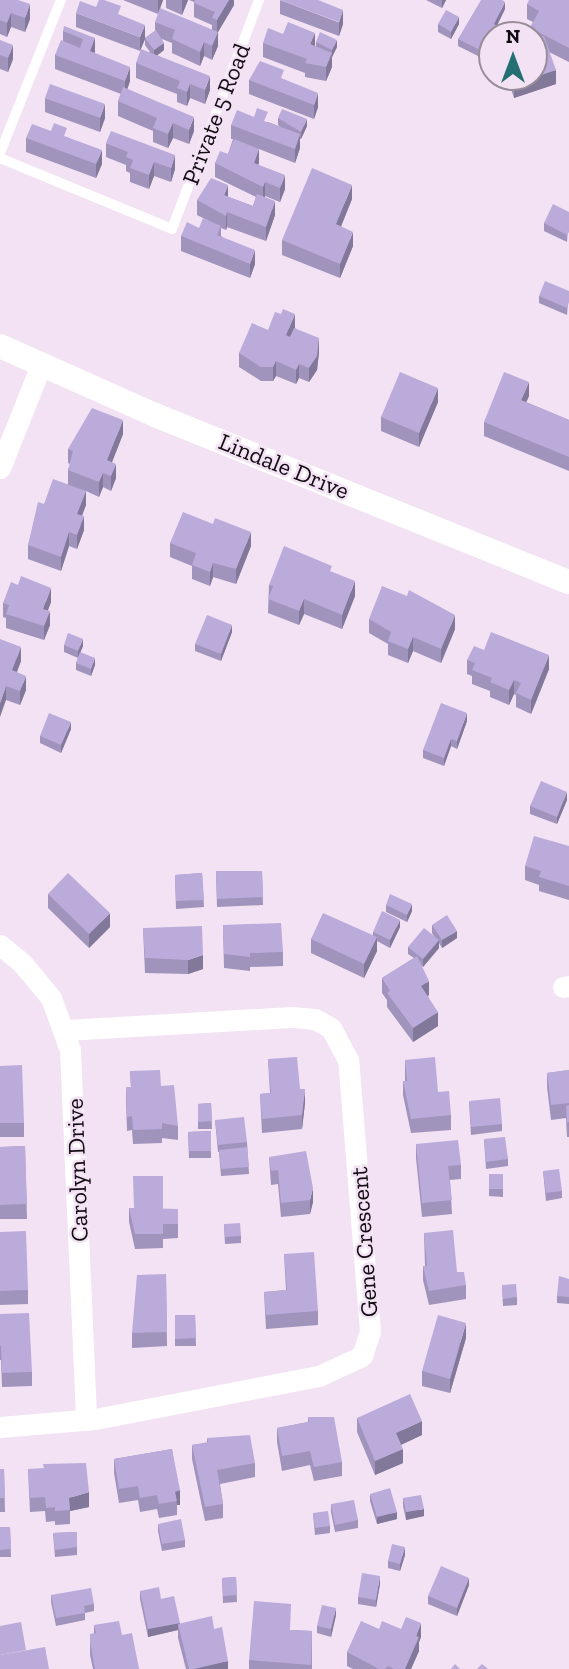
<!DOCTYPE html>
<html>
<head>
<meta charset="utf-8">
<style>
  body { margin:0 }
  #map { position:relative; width:569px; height:1669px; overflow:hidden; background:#f2e2f3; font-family:"Zilla Slab",serif }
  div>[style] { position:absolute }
  .service>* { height:10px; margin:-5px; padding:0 5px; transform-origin:5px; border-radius:5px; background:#fff }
  .minor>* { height:21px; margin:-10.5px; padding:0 10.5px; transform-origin:10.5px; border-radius:10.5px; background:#fff }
  .tertiary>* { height:24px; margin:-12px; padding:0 12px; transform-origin:12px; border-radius:12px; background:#fff }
  .wall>* { inset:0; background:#a093bc }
  .shaded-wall>* { inset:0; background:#827899 }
  .building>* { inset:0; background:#baabdb }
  span { translate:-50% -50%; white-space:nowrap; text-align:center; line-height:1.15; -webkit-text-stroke:5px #f2e2f3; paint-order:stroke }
  .street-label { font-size:24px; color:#110c11 }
  .north { position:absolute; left:478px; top:21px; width:70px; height:70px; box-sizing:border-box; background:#f2e2f3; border:2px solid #988c99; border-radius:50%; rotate:0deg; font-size:19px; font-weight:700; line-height:28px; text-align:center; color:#110c11 }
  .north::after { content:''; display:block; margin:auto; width:24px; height:32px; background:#236f72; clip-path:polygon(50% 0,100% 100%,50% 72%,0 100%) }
</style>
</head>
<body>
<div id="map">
  <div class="service">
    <div style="left:0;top:153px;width:165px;rotate:-68.3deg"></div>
    <div style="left:0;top:158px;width:186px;rotate:22.4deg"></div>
    <div style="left:172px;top:229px;width:245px;rotate:-69.2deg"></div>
  </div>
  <div class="minor">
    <div style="left:0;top:468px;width:111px;rotate:-68.3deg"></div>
    <div style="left:0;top:945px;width:28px;rotate:39deg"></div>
    <div style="left:22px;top:963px;width:45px;rotate:50.4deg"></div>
    <div style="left:51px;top:998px;width:55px;rotate:69.9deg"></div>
    <div style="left:70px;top:1050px;width:370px;rotate:87.5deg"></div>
    <div style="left:563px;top:987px;width:6px;rotate:-9deg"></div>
    <div style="left:0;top:1427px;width:95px;rotate:-4.8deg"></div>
    <div style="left:95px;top:1419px;width:228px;rotate:-10.9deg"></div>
    <div style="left:319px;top:1376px;width:47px;rotate:-24.9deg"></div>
    <div style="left:362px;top:1356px;width:26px;rotate:-72deg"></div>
    <div style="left:370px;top:1331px;width:272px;rotate:-94.6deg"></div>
    <div style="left:348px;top:1060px;width:36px;rotate:-118deg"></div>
    <div style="left:331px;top:1028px;width:18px;rotate:-151deg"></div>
    <div style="left:315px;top:1019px;width:24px;rotate:-175deg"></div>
    <div style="left:291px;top:1017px;width:226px;rotate:176.7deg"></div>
  </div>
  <div class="tertiary">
    <div style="left:0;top:346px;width:170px;rotate:24deg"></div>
    <div style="left:155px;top:415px;width:446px;rotate:22deg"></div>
  </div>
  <div class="wall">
    <div style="clip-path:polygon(0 0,30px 19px,25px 32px,11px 27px,7px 37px,0 34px)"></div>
    <div style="clip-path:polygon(123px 0,163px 0,158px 14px)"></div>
    <div style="clip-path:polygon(166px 0,188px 0,182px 15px,166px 8px)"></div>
    <div style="clip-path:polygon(189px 0,234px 0,234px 5px,218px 32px,218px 46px,212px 60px,204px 56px,200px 66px,172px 53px,172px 43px,162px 39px,164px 50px,157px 55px,210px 90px,205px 104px,190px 98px,187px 106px,177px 102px,177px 94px,136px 78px,136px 63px,150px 52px,145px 45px,145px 38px,155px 31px,155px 22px,212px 30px,212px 25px,194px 17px,194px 2px)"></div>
    <div style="clip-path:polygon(280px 0,343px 24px,339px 36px,280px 14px)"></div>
    <div style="clip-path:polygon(426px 0,446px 0,442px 8px)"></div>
    <div style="clip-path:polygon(569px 0,569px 62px,549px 52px,556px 84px,514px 98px,507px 77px,534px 77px,534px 35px,530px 35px,530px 28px,533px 22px,527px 19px,527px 4px)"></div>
    <div style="clip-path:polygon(505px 9px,496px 26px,497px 33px,496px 35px,492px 35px,484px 59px,458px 46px,458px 39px)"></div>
    <div style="clip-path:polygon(76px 13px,145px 39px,140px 51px,76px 27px)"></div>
    <div style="clip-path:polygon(438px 24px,459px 24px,451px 39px,438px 32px)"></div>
    <div style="clip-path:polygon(63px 31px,95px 38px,94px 53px,130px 81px,127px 89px,194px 131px,189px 144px,173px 138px,168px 148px,153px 142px,153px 131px,118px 116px,118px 101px,121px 94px,55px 69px,55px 55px,63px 41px)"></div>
    <div style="clip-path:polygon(0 40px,13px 59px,8px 72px,0 69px)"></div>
    <div style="clip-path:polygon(316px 42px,337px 47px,332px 57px,332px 67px,326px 81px,305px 77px,305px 73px,263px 57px,263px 43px,316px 46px)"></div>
    <div style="clip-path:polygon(249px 80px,284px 80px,318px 107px,314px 119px,249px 94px)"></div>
    <div style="clip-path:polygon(45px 98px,105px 118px,100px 132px,45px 112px)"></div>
    <div style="clip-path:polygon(278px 118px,307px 126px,301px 139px,300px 139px,300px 148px,295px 163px,259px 149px,258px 165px,285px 189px,280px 202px,265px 196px,265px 197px,275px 215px,266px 241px,227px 227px,226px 230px,221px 228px,221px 236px,255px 264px,250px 278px,181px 251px,181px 236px,199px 228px,207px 220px,197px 215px,197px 200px,228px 197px,253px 206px,256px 197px,215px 177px,215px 163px,228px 154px,233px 139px,231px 139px,231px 125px,268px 122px,281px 127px,278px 125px)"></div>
    <div style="clip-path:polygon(67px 137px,102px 164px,96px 178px,26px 152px,26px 138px)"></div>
    <div style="clip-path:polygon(106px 143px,175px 169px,171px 182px,154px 176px,149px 189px,130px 182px,130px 173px,126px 171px,126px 165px,106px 157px)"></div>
    <div style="clip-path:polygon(352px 199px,341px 226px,353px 246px,340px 278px,282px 255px,282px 240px)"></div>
    <div style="clip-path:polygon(569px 212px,567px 242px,544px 231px,544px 223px)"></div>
    <div style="clip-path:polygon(569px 291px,567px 315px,539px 303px,539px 296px)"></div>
    <div style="clip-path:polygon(295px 328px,319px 352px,317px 370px,309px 382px,299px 378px,296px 384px,276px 376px,273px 381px,261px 381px,239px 367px,239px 353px,268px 330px)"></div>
    <div style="clip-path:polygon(529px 396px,526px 402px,569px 420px,569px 471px,484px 436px,484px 422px)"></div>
    <div style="clip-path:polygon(438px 402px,419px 447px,381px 431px,381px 417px)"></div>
    <div style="clip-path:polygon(123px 434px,112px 462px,116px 478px,111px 491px,103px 487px,99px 497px,86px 491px,86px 505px,82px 516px,84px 530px,77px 549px,69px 546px,61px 571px,28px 559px,28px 545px,44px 504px,68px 484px,68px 470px,70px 464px,68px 463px,68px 449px)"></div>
    <div style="clip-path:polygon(170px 543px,251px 546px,236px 584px,213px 577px,210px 586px,192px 579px,192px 566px,170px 557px)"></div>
    <div style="clip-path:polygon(332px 572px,355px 596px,342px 629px,304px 614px,299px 625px,268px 613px,269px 585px)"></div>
    <div style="clip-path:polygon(51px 602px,48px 610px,50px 625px,44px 640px,6px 628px,6px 618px,3px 617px,3px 603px)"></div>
    <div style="clip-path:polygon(369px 619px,455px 629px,441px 663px,413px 651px,408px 663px,388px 655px,388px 644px,369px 633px)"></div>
    <div style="clip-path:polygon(232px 632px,221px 661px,195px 651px,195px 644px)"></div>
    <div style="clip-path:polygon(0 639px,21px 661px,17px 672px,26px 690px,20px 705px,6px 700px)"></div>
    <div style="clip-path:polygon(64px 645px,83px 646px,80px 652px,95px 665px,91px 676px,76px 670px,76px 663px,78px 658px,64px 652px)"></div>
    <div style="clip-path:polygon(484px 650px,549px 669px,531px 714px,516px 707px,516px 695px,514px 694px,509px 705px,490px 697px,490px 691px,472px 684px,472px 676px,467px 674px,467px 660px)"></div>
    <div style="clip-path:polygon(467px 721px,457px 749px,451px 746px,444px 766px,423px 758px,423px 750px)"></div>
    <div style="clip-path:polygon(71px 729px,61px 753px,40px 743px,40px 736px)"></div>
    <div style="clip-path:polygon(567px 800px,557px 824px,530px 814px,530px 806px)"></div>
    <div style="clip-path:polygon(569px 846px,569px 900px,539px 891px,539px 885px,525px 880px,525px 866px)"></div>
    <div style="clip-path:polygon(216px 871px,262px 871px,263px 905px,217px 907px)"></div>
    <div style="clip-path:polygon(202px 873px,204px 907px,176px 909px,175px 875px)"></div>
    <div style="clip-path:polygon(48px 894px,110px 927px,89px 948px,48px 908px)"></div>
    <div style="clip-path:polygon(386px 905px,412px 911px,407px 922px,386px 912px)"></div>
    <div style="clip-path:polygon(223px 925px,283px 952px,283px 966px,250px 967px,250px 971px,224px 968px)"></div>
    <div style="clip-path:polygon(432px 925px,457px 938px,442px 948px,439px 943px,439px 948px,423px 967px,421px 965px,429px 995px,428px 996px,438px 1026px,413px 1042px,387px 1007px,387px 1000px,382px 993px,382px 978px,414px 958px,408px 954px,408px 947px,435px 938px,432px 933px)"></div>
    <div style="clip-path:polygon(400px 927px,390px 948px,377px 941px,377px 951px,364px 978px,311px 953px,311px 939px,373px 935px,373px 932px)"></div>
    <div style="clip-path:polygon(143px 928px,203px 969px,188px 974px,145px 973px)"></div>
    <div style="clip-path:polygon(268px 1059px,300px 1089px,305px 1103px,302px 1129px,262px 1133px,260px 1094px,270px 1093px)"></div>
    <div style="clip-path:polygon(405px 1060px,438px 1092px,451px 1115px,451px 1130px,411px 1133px,403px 1095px,403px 1081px,405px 1081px)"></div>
    <div style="clip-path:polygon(0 1066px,24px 1123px,24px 1137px,0 1137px)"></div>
    <div style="clip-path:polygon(569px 1070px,569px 1137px,567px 1137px,566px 1118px,551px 1120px,547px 1087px,547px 1073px)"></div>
    <div style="clip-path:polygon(130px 1071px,161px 1086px,178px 1126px,178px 1140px,162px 1138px,162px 1143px,133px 1144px,132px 1130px,127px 1131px,126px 1101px,126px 1087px,131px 1087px)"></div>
    <div style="clip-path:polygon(469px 1101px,502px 1124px,502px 1131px,471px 1135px)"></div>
    <div style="clip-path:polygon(211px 1103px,212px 1129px,198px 1129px,198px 1104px)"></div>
    <div style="clip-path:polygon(215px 1120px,247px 1142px,249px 1174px,221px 1176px,219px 1152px,218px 1152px)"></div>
    <div style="clip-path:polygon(211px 1131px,211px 1158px,189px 1158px,188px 1132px)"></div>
    <div style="clip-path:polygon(484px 1139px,508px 1159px,508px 1166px,486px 1169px)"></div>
    <div style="clip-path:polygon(416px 1144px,461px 1165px,461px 1179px,450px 1180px,452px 1214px,422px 1217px,416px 1158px)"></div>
    <div style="clip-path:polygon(25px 1146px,27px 1219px,0 1219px,0 1147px)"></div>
    <div style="clip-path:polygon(269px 1157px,313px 1202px,310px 1214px,281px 1217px,278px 1184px,271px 1185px)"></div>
    <div style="clip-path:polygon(543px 1171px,562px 1191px,562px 1198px,546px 1201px)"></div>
    <div style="clip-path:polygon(489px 1174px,503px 1174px,503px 1197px,489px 1196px)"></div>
    <div style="clip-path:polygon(129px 1208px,178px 1209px,178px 1238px,163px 1239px,163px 1248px,135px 1249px,129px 1222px)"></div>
    <div style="clip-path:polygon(224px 1224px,241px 1236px,241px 1243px,225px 1244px)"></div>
    <div style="clip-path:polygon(0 1232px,28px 1290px,28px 1304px,0 1305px)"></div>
    <div style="clip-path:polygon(424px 1233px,457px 1272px,466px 1285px,466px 1299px,429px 1305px,423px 1280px,423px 1266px,425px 1266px)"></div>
    <div style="clip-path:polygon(284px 1254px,318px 1311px,318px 1325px,266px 1329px,264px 1292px,286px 1290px)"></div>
    <div style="clip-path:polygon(166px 1274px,167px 1346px,132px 1348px,132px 1333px)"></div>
    <div style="clip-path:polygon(569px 1279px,569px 1304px,557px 1303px,557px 1296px)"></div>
    <div style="clip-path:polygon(502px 1285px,517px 1297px,517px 1305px,503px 1306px)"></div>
    <div style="clip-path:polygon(0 1314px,32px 1372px,32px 1386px,2px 1387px,1px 1360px,0 1360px)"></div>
    <div style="clip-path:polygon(175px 1315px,195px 1315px,196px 1346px,175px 1346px)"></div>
    <div style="clip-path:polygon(466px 1338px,450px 1393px,422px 1386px,422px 1371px)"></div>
    <div style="clip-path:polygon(308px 1417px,342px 1462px,342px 1476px,314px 1481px,310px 1465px,282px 1471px,277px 1442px,277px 1428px,308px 1422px)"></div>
    <div style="clip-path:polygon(357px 1418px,422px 1435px,401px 1445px,403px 1463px,375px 1475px,357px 1432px)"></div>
    <div style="clip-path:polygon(207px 1438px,255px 1463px,255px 1477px,220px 1484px,223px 1504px,223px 1518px,205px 1521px,192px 1459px,192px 1445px,207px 1443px)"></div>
    <div style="clip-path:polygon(172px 1449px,180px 1505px,177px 1505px,177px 1515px,159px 1518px,157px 1509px,140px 1512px,138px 1500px,119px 1503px,114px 1473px,114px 1459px)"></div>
    <div style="clip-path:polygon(0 1469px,4px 1469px,5px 1512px,0 1512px)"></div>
    <div style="clip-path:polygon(28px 1469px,89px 1507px,70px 1511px,70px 1524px,55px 1525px,55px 1521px,46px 1522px,45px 1511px,30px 1512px)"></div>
    <div style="clip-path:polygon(370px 1494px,397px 1519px,377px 1524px,370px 1501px)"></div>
    <div style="clip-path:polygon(403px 1498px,424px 1516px,406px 1520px,403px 1506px)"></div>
    <div style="clip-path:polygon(331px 1504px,358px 1520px,358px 1528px,335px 1532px,331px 1512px)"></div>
    <div style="clip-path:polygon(313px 1513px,330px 1526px,330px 1533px,315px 1535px)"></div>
    <div style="clip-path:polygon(158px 1524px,185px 1540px,185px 1547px,162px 1551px,158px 1531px)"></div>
    <div style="clip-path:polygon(0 1527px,10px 1527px,11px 1557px,0 1557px)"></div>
    <div style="clip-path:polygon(77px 1532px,77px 1555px,55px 1557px,53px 1533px)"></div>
    <div style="clip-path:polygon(405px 1555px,400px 1571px,388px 1568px,388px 1561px)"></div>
    <div style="clip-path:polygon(236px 1577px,237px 1602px,223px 1603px,222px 1578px)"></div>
    <div style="clip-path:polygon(380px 1584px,376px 1607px,358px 1604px,358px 1597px)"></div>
    <div style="clip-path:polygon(469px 1585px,457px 1616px,428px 1604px,428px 1596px)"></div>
    <div style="clip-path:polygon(140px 1591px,161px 1599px,180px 1624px,214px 1629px,228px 1669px,186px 1669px,178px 1638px,178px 1630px,148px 1637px,140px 1599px)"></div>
    <div style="clip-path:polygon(51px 1595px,94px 1604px,94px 1611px,85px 1613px,85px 1620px,56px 1626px,51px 1602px)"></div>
    <div style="clip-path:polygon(336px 1615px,331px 1637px,317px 1633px,317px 1626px)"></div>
    <div style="clip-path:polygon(94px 1625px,122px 1635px,139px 1669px,93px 1669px,90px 1655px,90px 1641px,94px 1633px)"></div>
    <div style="clip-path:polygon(379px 1629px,421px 1637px,419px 1642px,419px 1651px,411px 1669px,353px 1669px,347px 1666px,347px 1652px)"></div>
    <div style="clip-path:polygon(291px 1630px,312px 1631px,312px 1669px,249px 1669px,249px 1660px)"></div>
  </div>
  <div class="shaded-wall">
    <div style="clip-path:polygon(158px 0,163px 0,158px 14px)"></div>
    <div style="clip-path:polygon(182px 0,188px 0,182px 15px)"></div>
    <div style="clip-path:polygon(229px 0,234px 0,234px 5px,218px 32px,218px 46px,212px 60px,212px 46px,217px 34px,217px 20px)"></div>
    <div style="clip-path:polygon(442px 0,446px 0,442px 8px)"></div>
    <div style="clip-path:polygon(505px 2px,505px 9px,494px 32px,494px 24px)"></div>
    <div style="clip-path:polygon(30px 4px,30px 19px,25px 32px,25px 18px)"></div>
    <div style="clip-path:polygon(343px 10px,343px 24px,339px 36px,339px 22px)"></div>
    <div style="clip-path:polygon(11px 13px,11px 27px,7px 37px,7px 23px)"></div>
    <div style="clip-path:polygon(459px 17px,459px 24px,451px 39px,451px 32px)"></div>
    <div style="clip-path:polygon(145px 25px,145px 39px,140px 51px,140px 37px)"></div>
    <div style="clip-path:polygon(315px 33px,315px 47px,310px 44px)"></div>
    <div style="clip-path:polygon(492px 35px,492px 43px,484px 59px,484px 52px)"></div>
    <div style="clip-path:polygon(95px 38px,95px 52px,90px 65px,90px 51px)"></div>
    <div style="clip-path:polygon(337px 40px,337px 47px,332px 57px,332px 50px)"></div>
    <div style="clip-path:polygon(204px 42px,204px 56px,200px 66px,200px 52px)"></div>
    <div style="clip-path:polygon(164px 43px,164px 50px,154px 58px,154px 50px)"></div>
    <div style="clip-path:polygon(13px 45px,13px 59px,8px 72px,8px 58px)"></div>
    <div style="clip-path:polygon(332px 53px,332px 67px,326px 81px,326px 67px)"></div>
    <div style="clip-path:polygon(130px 67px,130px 81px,125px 96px,125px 81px)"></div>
    <div style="clip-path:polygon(556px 70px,556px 84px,514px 98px,514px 84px)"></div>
    <div style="clip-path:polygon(210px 76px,210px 90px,205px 104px,205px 90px)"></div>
    <div style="clip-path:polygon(190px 84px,190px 98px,187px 106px,187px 92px)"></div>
    <div style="clip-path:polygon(318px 93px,318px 107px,314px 119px,314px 105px)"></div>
    <div style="clip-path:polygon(105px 104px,105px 118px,100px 132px,100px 118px)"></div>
    <div style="clip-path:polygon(194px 117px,194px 131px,189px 144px,189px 130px)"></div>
    <div style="clip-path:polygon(307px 119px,307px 126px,301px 139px,301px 132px)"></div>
    <div style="clip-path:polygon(173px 123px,173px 138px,168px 148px,168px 134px)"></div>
    <div style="clip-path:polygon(300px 134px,300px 148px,295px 163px,295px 149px)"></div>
    <div style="clip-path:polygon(259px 149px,259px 163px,254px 177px,254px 163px)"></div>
    <div style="clip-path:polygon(102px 150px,102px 164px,96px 178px,96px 164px)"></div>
    <div style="clip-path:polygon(175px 155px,175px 169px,171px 182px,171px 168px)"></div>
    <div style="clip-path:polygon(154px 162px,154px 176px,149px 189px,149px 175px)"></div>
    <div style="clip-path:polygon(285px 175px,285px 189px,280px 202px,280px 188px)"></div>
    <div style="clip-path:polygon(265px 182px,265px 196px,263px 201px,263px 187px)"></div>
    <div style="clip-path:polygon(228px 185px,228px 199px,224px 195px)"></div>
    <div style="clip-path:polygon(352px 185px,352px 199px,336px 239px,336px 224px)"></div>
    <div style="clip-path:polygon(275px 201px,275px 215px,266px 241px,266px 227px)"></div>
    <div style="clip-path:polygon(227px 212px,227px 227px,226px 230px,226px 216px)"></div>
    <div style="clip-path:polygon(353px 232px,353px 246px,340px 278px,340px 264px)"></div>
    <div style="clip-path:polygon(255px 250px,255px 264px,250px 278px,250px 264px)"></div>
    <div style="clip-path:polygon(295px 314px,295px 328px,286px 350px,286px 335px)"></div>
    <div style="clip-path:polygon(319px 338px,319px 352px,317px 370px,309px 382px,309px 368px)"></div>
    <div style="clip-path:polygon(276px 361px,276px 376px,273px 381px,273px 367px)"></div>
    <div style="clip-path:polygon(299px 364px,299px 378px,296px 384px,296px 370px)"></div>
    <div style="clip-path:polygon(529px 382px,529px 396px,521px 414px,521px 400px)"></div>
    <div style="clip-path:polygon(438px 388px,438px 402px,419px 447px,419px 433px)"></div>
    <div style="clip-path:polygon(123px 420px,123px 434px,107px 475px,107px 460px)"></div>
    <div style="clip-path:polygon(116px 464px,116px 478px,111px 491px,111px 476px)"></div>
    <div style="clip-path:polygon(103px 473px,103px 487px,99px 497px,99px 482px)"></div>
    <div style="clip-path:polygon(86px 491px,86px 505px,77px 528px,77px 514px)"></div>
    <div style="clip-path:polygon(84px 516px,84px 530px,77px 549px,77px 535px)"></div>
    <div style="clip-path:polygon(69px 532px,69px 546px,61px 571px,61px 557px)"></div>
    <div style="clip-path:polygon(251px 532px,251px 546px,236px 584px,236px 569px)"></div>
    <div style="clip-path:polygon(213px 563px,213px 577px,210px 586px,210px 572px)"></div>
    <div style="clip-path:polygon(355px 581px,355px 596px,342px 629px,342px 615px)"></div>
    <div style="clip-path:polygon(51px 588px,51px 602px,43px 623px,43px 609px)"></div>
    <div style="clip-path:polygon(304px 599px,304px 614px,299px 625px,299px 611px)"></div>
    <div style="clip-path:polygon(50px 611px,50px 625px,44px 640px,44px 626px)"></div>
    <div style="clip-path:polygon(455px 615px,455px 629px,441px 663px,441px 649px)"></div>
    <div style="clip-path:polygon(232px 625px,232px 632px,221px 661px,221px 654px)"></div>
    <div style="clip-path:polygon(413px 637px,413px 651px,408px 663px,408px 649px)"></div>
    <div style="clip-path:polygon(83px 639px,83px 646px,78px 658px,78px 651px)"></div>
    <div style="clip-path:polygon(21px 647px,21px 661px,12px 684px,12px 670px)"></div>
    <div style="clip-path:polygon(549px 655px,549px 669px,531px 714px,531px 700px)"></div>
    <div style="clip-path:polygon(95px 658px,95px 665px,91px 676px,91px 669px)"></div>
    <div style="clip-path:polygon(26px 676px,26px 690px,20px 705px,20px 691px)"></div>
    <div style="clip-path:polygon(514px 680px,514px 694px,509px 705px,509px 690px)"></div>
    <div style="clip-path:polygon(6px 686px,6px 700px,0 717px,0 703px)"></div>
    <div style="clip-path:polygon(467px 713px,467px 721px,457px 749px,457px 741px)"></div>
    <div style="clip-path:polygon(71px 722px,71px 729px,61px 753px,61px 745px)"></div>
    <div style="clip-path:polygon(451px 739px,451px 746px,444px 766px,444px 758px)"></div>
    <div style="clip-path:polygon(567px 792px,567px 800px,557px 824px,557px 817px)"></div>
    <div style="clip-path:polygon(412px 904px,412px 911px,407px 922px,407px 915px)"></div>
    <div style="clip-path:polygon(110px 913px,110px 927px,89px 948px,89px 934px)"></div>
    <div style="clip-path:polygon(400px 920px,400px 927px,390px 948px,390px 940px)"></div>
    <div style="clip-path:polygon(457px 931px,457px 938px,442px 948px,442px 940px)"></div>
    <div style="clip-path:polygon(377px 937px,377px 951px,364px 978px,364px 964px)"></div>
    <div style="clip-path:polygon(439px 940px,439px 948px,423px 967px,423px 959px)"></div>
    <div style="clip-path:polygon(203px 955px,203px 969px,188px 974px,188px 960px)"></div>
    <div style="clip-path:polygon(429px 981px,429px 995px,421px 1000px,421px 986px)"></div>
    <div style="clip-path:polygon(438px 1012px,438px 1026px,413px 1042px,413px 1028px)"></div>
    <div style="clip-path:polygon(305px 1089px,305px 1103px,302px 1129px,302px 1115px)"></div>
    <div style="clip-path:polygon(313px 1188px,313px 1202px,310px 1214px,310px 1200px)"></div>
    <div style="clip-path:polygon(466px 1323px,466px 1338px,450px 1393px,450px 1379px)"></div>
    <div style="clip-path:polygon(422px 1421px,422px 1435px,396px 1447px,396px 1433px)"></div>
    <div style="clip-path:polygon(403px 1449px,403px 1463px,375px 1475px,375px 1461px)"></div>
    <div style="clip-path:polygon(180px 1490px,180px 1505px,177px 1505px,175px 1492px)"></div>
    <div style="clip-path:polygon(89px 1492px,89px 1507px,70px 1511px,69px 1498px)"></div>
    <div style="clip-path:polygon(424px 1509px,424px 1516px,406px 1520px,406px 1512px)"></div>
    <div style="clip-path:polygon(397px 1512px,397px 1519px,377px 1524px,377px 1517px)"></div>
    <div style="clip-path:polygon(405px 1547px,405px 1555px,400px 1571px,400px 1564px)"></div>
    <div style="clip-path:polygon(380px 1576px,380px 1584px,376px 1607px,376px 1600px)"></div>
    <div style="clip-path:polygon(469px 1578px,469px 1585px,457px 1616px,457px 1608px)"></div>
    <div style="clip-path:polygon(336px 1608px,336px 1615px,331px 1637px,331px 1629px)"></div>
    <div style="clip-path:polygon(180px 1623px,180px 1630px,178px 1624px,178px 1630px,148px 1637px,148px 1629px)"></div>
    <div style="clip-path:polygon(421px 1623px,421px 1637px,419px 1642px,419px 1651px,411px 1669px,405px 1669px,416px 1636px)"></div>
    <div style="clip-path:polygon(228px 1661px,228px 1669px,194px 1669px)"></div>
  </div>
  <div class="building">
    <div style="clip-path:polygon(0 0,18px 0,30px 4px,25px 18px,11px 13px,7px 23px,0 20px)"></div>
    <div style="clip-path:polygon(99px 0,104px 0,121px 6px,118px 14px,145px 25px,140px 37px,76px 13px,80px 1px,96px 7px)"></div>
    <div style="clip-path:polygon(195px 0,229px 0,217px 20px,212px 18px,215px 12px,194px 3px)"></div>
    <div style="clip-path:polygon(280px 0,318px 0,343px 10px,339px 22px)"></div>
    <div style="clip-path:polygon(481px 0,502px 0,505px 2px,494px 24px,497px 26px,484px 52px,458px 39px)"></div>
    <div style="clip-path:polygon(529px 0,569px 0,569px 48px,530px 28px,539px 11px,527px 4px)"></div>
    <div style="clip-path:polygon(160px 8px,218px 32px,212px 46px,204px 42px,200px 52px,172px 39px,175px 30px,155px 22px)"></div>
    <div style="clip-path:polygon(446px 10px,459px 17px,451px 32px,438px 24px)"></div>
    <div style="clip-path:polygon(288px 22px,315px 33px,310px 44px,332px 53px,326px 67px,305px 63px,307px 59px,263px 43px,268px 28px,283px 34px)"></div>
    <div style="clip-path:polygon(64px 26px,95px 38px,90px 51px,130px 67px,125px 81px,55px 55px,61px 40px,80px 48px,83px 39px,63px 31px)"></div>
    <div style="clip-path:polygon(156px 30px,164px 43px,154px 50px,145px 38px)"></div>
    <div style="clip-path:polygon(320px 32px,337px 40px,332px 50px,316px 42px)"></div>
    <div style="clip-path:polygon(544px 36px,556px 70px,514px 84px,512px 77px,534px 77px,534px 39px)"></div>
    <div style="clip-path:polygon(0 40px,13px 45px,8px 58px,0 55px)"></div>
    <div style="clip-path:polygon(141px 49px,210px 76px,205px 90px,190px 84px,187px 92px,177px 88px,180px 81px,136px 63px)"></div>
    <div style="clip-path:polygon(260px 61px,284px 70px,281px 78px,318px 93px,314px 105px,249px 80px)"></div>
    <div style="clip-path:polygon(50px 84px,105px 104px,100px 118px,45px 98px)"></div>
    <div style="clip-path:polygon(123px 87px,194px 117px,189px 130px,173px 123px,168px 134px,153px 128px,157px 118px,118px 101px)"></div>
    <div style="clip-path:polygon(257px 108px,268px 112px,264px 121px,300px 134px,295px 149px,231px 125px,237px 110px,254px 117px)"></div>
    <div style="clip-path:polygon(282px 109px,307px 119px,301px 132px,278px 118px)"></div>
    <div style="clip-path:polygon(54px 123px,67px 128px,64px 136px,102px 150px,96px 164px,26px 138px,32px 124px,51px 131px)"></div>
    <div style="clip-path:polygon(111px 131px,175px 155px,171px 168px,154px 162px,149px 175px,130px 168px,133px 160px,126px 157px,128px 152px,106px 143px)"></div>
    <div style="clip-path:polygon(234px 139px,259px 149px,254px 163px,285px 175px,280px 188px,265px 182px,263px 187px,215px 163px,220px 151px,228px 154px)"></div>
    <div style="clip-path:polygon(312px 168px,352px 185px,336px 224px,353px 232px,340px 264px,282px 240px)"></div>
    <div style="clip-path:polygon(211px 178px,228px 185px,224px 195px,253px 206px,257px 194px,275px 201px,266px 227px,227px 212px,226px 216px,197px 200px)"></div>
    <div style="clip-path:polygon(553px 204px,569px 212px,569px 232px,567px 235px,544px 223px)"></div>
    <div style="clip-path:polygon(203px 218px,221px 226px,217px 235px,255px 250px,250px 264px,181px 236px,187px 222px,199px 228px)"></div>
    <div style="clip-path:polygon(545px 281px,569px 291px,569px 302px,567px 308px,539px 296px)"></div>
    <div style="clip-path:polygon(283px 309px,295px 314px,286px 335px,290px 337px,294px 328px,319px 338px,317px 356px,309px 368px,299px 364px,296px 370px,276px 361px,273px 367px,261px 367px,239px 353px,252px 323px,268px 330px,275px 312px,281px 314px)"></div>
    <div style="clip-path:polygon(400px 372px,438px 388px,419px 433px,381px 417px)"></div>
    <div style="clip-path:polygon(504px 372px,529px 382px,521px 400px,569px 420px,569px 457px,484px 422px)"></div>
    <div style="clip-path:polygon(92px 408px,123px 420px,107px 460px,116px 464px,111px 476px,103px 473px,99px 482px,68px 470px,73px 451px,68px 449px)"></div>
    <div style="clip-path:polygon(53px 479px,86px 491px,77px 514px,84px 516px,77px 535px,69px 532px,61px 557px,28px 545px,38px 502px,44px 504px)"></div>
    <div style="clip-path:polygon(183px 512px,213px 524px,215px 518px,251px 532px,236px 569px,213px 563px,210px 572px,192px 565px,196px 553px,170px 543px)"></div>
    <div style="clip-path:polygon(284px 546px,332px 566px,330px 571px,355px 581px,342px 615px,304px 599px,299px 611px,268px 599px,273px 586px,269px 585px)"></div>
    <div style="clip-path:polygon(21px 576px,51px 588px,43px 609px,50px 611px,44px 626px,6px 614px,9px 605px,3px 603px,11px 582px,18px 585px)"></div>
    <div style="clip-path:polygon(382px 586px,407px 596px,409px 590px,455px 615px,441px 649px,413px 637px,408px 649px,388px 641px,391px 632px,369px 619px)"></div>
    <div style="clip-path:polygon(207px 615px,232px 625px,221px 654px,195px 644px)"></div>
    <div style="clip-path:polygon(491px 632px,549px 655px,531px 700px,516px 693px,521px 683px,514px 680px,509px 690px,490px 682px,492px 678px,472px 670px,475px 663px,467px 660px,474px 646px,484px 650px)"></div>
    <div style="clip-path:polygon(68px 633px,83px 639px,78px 651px,64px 645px)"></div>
    <div style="clip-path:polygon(0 639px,21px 647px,12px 670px,26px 676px,20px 691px,6px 686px,0 703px)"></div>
    <div style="clip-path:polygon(80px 652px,95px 658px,91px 669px,76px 663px)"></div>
    <div style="clip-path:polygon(441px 703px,467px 713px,457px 741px,451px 739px,444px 758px,423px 750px)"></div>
    <div style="clip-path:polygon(49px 713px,71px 722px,61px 745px,40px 736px)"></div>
    <div style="clip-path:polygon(541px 781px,567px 792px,557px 817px,530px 806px)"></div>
    <div style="clip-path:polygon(534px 836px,569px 846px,569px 886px,539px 877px,541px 871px,525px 866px)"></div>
    <div style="clip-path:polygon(216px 871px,262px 871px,263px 897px,217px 899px)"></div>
    <div style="clip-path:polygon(68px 873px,110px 913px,89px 934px,48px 894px)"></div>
    <div style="clip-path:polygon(202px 873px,204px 900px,176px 901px,175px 875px)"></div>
    <div style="clip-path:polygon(390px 894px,412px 904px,407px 915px,386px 905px)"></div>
    <div style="clip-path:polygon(382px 911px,400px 920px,390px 940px,373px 932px)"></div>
    <div style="clip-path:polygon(323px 913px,377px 937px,364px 964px,311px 939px)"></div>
    <div style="clip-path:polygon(447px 915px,457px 931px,442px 940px,432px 925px)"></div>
    <div style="clip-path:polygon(281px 923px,283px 952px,250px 953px,250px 957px,224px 954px,223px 925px)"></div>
    <div style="clip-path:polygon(202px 926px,203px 955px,188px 960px,145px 958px,143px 928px)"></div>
    <div style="clip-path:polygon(424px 928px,439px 940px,423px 959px,408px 947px)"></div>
    <div style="clip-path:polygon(417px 956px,429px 981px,421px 986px,438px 1012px,413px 1028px,387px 993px,390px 991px,382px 978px)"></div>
    <div style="clip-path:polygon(297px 1057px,300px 1089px,305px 1089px,302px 1115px,262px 1119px,260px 1094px,271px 1093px,268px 1059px)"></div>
    <div style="clip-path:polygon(435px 1057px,438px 1092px,449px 1091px,451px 1115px,411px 1119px,403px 1081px,407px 1081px,405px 1060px)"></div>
    <div style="clip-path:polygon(22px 1065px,24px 1123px,0 1123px,0 1066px)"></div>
    <div style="clip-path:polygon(160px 1070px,161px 1086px,174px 1085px,178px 1126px,162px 1123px,162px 1129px,133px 1130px,132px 1116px,127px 1117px,126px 1087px,131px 1087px,130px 1071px)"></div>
    <div style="clip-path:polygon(569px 1070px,569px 1103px,551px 1105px,547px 1073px)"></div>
    <div style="clip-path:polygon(500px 1098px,502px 1124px,471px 1127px,469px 1101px)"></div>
    <div style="clip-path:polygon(211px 1103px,212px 1121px,198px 1122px,198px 1104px)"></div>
    <div style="clip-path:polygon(569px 1105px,569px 1122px,567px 1123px,566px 1106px)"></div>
    <div style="clip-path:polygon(244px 1117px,247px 1142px,218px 1145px,215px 1120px)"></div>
    <div style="clip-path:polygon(211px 1131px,211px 1151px,189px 1151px,188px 1132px)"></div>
    <div style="clip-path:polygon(505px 1137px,508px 1159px,486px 1162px,484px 1139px)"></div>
    <div style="clip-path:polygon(458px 1140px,461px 1165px,448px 1166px,452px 1200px,422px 1203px,416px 1144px)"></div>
    <div style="clip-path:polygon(25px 1146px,27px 1204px,0 1205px,0 1147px)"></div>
    <div style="clip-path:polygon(247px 1147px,249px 1167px,221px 1169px,219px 1150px)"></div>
    <div style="clip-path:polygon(306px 1151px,313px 1188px,310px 1200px,281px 1203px,278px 1170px,271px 1171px,269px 1157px)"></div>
    <div style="clip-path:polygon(559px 1169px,562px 1191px,546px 1193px,543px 1171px)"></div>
    <div style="clip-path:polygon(489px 1174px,503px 1174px,503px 1189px,489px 1189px)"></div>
    <div style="clip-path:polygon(133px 1176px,163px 1176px,163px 1209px,178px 1209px,178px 1224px,163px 1224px,163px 1234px,135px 1234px,129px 1208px,134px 1208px)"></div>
    <div style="clip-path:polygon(240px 1223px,241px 1236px,225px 1237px,224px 1224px)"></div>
    <div style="clip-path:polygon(453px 1230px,457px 1272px,464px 1272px,466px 1285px,429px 1291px,423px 1266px,427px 1266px,424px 1233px)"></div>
    <div style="clip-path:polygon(26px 1231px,28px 1290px,0 1291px,0 1232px)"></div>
    <div style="clip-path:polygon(314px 1252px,318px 1311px,266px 1315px,264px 1292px,287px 1290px,284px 1254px)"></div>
    <div style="clip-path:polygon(166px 1274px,167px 1332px,132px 1333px,137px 1275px)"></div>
    <div style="clip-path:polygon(559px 1276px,569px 1279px,569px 1297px,557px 1296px)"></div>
    <div style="clip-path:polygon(516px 1284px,517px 1297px,503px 1299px,502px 1285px)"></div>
    <div style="clip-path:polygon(29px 1313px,32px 1372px,2px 1373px,1px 1346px,0 1346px,0 1314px)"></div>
    <div style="clip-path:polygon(175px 1315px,195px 1315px,196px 1338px,175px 1339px)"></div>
    <div style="clip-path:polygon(438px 1315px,466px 1323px,450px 1379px,422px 1371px)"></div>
    <div style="clip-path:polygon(410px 1394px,422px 1421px,396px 1433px,403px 1449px,375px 1461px,357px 1418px)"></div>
    <div style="clip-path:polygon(308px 1417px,334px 1417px,342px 1462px,314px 1467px,310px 1451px,282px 1456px,277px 1428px,309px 1422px)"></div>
    <div style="clip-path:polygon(250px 1435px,255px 1463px,217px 1470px,223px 1504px,205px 1507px,192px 1445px,208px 1442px,207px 1438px)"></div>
    <div style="clip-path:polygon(172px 1449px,180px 1490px,175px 1492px,177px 1501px,159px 1504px,157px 1495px,140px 1498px,138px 1486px,119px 1489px,114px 1459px)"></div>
    <div style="clip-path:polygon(86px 1463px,89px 1492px,69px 1498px,70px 1510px,55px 1511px,55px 1507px,46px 1508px,45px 1497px,30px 1498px,28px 1469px,44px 1468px,43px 1464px)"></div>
    <div style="clip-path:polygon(0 1469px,4px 1469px,5px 1498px,0 1498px)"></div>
    <div style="clip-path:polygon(390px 1488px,397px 1512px,377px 1517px,370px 1494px)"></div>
    <div style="clip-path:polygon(421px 1495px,424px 1509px,406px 1512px,403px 1498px)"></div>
    <div style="clip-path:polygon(354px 1500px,358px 1520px,335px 1525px,331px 1504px)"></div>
    <div style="clip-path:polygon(328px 1511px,330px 1526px,315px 1528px,313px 1513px)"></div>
    <div style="clip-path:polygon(181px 1519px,185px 1540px,162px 1544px,158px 1524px)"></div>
    <div style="clip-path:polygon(0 1527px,10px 1527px,11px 1549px,0 1550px)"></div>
    <div style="clip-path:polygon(77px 1532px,77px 1547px,55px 1550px,53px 1533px)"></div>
    <div style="clip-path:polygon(392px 1544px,405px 1547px,400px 1564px,388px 1561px)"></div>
    <div style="clip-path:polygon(441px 1566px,469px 1578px,457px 1608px,428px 1596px)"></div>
    <div style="clip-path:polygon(362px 1573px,380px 1576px,376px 1600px,358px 1597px)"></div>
    <div style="clip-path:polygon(236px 1577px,237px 1595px,223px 1596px,222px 1578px)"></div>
    <div style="clip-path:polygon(159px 1587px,161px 1599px,174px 1596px,180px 1623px,148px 1629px,140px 1591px)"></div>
    <div style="clip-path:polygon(91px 1588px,94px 1604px,84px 1606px,85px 1613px,56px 1618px,51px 1595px)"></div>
    <div style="clip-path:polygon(254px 1601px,291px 1604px,290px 1630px,312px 1631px,311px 1665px,249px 1660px)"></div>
    <div style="clip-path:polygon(322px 1605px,336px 1608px,331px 1629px,317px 1626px)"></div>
    <div style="clip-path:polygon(212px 1616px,214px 1629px,222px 1627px,228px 1661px,194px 1669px,189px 1669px,178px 1624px)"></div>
    <div style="clip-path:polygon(406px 1617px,421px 1623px,416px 1636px,419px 1637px,405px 1669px,394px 1669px,388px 1666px,385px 1669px,379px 1669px,347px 1652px,361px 1621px,379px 1629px,382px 1621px,401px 1629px)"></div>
    <div style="clip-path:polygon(119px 1621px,122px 1635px,132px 1633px,139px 1669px,95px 1669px,90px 1641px,90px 1634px,96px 1633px,94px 1625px)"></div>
    <div style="clip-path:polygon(21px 1622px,26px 1650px,0 1655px,0 1626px)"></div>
    <div style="clip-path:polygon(45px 1647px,49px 1669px,0 1669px,0 1655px)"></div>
    <div style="clip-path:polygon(455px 1664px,460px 1669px,451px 1669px)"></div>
    <div style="clip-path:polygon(482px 1664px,488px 1669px,477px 1669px)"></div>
  </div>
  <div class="street-label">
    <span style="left:216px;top:114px;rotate:-69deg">Private 5 Road</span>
    <span style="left:284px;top:466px;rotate:22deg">Lindale Drive</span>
    <span style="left:77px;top:1170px;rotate:-92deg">Carolyn Drive</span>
    <span style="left:364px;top:1242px;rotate:-94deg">Gene Crescent</span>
  </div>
  <div class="north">N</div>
</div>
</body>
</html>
